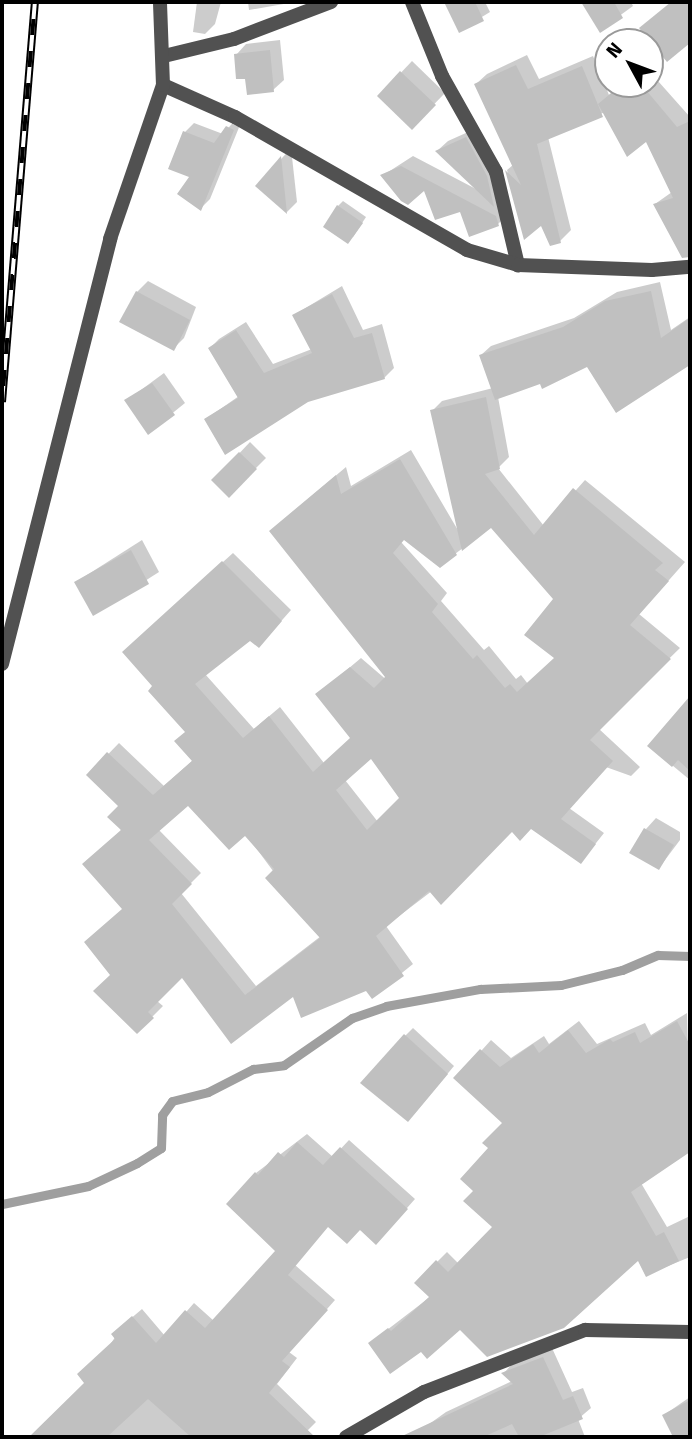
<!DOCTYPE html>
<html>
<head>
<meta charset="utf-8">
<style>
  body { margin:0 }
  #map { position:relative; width:692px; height:1439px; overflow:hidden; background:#fff; font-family:"Fira Sans",sans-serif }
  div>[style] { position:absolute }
  .shadow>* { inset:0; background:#0003 }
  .stream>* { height:9px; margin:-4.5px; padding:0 4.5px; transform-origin:4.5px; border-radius:4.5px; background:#9f9f9f }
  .building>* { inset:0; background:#c0c0c0 }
  .minor>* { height:14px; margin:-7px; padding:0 7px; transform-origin:7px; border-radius:7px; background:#515151 }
  .rail>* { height:8px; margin-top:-4px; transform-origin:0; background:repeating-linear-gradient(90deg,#fff 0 16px,#000 0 32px); box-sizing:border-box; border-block:2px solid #000 }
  span { translate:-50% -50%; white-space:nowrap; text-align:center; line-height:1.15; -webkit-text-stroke:6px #fff; paint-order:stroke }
  .frame { position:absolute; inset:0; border:4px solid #000; pointer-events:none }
  .north { position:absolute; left:594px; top:28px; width:70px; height:70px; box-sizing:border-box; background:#fff; border:2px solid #999; border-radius:50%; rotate:311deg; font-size:19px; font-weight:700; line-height:28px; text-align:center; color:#000 }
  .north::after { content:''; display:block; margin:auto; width:24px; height:32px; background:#000; clip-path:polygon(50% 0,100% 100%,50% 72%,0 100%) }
</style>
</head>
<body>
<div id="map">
  <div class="shadow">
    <div style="clip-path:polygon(197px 2px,221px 2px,215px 24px,205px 34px,193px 32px)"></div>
    <div style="clip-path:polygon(248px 2px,295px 2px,249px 10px)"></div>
    <div style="clip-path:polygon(446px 2px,485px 2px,490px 12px,459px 31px)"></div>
    <div style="clip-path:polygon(583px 2px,631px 2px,633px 6px,600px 30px)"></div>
    <div style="clip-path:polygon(280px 40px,284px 80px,273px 90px,247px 77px,236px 55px,246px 44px)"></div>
    <div style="clip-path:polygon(527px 55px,539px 79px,593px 56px,609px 95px,622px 84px,650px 84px,650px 72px,690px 117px,690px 252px,683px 256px,655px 204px,672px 192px,647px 139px,605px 112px,548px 137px,571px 230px,560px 241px,541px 224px,525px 237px,507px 170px,514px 164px,476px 84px,487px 74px)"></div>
    <div style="clip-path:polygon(412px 61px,445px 93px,412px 127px,379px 96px)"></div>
    <div style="clip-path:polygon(237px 118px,242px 120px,210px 199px,201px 208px,185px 132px,194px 123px,223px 134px)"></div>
    <div style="clip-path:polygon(477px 128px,509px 213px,498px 224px,425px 188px,382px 176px,413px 156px,476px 189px,437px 151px,448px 141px)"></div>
    <div style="clip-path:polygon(291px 148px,297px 202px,287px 212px,257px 186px)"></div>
    <div style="clip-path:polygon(343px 201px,366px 217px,353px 237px,338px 206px)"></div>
    <div style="clip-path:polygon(148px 281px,196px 307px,184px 338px,173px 349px,137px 292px)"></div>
    <div style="clip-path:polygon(evenodd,660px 282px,671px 330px,690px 317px,690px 363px,616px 410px,588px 364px,498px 397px,509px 457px,498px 468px,544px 526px,585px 480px,685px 562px,639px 614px,680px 648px,598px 728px,640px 767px,631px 776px,539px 743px,569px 808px,604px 833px,581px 862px,531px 827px,512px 830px,386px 926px,413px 964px,372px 997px,367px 989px,293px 995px,231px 1041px,182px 975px,157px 1001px,163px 1006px,137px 1032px,112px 975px,123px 909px,120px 806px,88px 775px,119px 743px,164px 786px,193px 760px,187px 731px,155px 686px,134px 642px,233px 553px,291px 610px,268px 636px,250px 639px,205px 674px,254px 729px,280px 707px,324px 763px,352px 738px,318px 694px,361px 658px,389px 682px,282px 521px,346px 467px,351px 486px,411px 450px,459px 532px,432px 411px,442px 401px,493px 388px,481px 355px,491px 346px,574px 318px,617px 292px,660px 282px,492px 526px,555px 599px,556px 658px,528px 684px,521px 675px,516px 679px,489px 646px,484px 650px,441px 601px,447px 593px,401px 542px,405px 538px,455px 554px,492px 526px,660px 282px,371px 757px,402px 798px,378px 822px,345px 780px,371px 757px,660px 282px,188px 803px,245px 833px,321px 936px,256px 986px,181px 893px,201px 873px,159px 830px,188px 803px)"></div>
    <div style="clip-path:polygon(342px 286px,363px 330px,382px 324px,394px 368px,384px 378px,206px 419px,239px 396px,210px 348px,219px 339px,246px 322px,273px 364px,312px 349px,294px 315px)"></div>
    <div style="clip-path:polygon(164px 373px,185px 403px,148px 433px,126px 401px)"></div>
    <div style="clip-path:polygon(250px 442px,266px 458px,229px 495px,214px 480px)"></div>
    <div style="clip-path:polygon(142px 540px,159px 572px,93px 614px,76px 582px)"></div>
    <div style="clip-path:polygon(690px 699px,690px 780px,649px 746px)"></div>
    <div style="clip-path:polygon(656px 818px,680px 832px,680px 840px,659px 868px,646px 829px)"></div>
    <div style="clip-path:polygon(687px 1013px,690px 1150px,641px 1183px,667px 1227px,690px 1216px,690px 1257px,646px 1275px,638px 1258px,460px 1327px,370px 1343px,430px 1297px,416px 1283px,447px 1252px,459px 1264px,495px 1227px,475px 1191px,505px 1122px,456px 1078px,482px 1050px,491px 1040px,511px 1058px,544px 1036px,549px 1044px,579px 1021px,597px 1044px,645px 1023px,651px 1035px)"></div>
    <div style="clip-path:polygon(413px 1028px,454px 1066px,415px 1113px,405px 1036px)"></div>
    <div style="clip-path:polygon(307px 1134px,333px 1157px,349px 1140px,415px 1199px,384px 1234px,329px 1225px,295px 1265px,335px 1300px,289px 1352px,297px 1358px,277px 1384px,316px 1422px,301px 1437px,50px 1437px,41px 1428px,86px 1383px,122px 1326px,142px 1309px,165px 1336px,194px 1303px,214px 1321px,277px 1251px,256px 1173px)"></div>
    <div style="clip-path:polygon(552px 1348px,572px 1392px,583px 1388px,591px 1408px,578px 1419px,585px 1437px,411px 1437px,446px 1412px,512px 1381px,504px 1373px,513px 1363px)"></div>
    <div style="clip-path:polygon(690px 1397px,690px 1437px,675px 1437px,664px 1415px)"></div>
  </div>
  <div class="stream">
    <div style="left:2px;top:1204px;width:88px;rotate:-11.8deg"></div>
    <div style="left:88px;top:1186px;width:54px;rotate:-25.1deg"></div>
    <div style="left:137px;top:1163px;width:28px;rotate:-32deg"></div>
    <div style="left:161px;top:1148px;width:33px;rotate:-88deg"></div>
    <div style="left:162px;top:1115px;width:17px;rotate:-54deg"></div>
    <div style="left:172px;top:1101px;width:37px;rotate:-14deg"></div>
    <div style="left:208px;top:1092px;width:51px;rotate:-27.1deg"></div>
    <div style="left:253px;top:1069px;width:31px;rotate:-7deg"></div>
    <div style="left:284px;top:1065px;width:83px;rotate:-34.7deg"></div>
    <div style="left:352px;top:1018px;width:36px;rotate:-19deg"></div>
    <div style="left:386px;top:1006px;width:96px;rotate:-10.3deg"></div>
    <div style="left:480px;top:989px;width:81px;rotate:-2.8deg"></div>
    <div style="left:561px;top:985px;width:63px;rotate:-13.8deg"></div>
    <div style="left:622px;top:970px;width:39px;rotate:-23deg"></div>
    <div style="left:658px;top:955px;width:32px;rotate:2deg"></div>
  </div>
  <div class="building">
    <div style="clip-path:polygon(444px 2px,475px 2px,484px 21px,459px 33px)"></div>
    <div style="clip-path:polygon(581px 2px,614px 2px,623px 18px,600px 33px)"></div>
    <div style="clip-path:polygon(671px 2px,690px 2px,690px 43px,667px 62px,639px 28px)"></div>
    <div style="clip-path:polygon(270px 50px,274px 92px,247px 95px,245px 79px,236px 79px,234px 54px)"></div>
    <div style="clip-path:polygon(516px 65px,528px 89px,582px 66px,603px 117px,537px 144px,561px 243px,550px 246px,541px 226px,524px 240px,505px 170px,521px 185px,474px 84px)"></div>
    <div style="clip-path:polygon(400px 71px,436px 105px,412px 130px,377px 96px)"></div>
    <div style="clip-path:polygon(622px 84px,641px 84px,677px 127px,690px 121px,690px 257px,682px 258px,653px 204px,673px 198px,646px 142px,627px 157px,598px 104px)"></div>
    <div style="clip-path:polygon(226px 126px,234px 130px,201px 211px,177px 194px,189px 177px,168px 169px,183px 131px,214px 143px)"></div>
    <div style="clip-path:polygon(466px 137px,487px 176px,494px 207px,435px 151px)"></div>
    <div style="clip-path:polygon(281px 156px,287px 214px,255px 186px)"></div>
    <div style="clip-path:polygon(401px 166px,496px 216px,499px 226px,469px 237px,460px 212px,435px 220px,424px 191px,408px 205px,401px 201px,380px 175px)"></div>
    <div style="clip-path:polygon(337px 205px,363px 223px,348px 244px,323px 227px)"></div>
    <div style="clip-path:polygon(136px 291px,190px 320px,174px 351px,119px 322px)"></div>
    <div style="clip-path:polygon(651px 291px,661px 338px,690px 318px,690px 365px,616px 413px,587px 367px,542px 389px,540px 384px,495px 400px,479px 355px,563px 327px,605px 301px)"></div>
    <div style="clip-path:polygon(332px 294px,354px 338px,372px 333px,385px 379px,308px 402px,225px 455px,204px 419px,238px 398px,208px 348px,236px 330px,264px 373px,312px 353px,292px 315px)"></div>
    <div style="clip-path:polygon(152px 383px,175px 415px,148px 435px,124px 400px)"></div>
    <div style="clip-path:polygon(evenodd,486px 397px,500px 469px,485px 474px,534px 535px,573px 488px,663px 563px,655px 570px,669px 581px,630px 625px,671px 659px,590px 740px,613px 761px,561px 819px,596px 844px,581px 864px,531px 829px,520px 841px,512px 832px,441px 905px,429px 891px,376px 936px,404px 976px,372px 999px,366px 991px,301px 1018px,293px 997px,231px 1044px,182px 978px,148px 1012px,154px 1018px,137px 1034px,93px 991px,110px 975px,84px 942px,122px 909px,82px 864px,121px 830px,107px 817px,118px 806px,86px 775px,107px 752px,153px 795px,192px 761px,174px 741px,185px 732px,148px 691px,152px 686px,122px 652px,222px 561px,282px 621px,259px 648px,250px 641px,195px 684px,243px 738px,269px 716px,313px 772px,350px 738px,315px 694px,350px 667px,374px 688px,385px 677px,269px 531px,336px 475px,341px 494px,400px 459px,457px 555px,440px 568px,404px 540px,393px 553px,438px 604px,432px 612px,473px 659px,477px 655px,505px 688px,510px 684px,517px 692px,554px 658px,524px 635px,553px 599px,491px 528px,462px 551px,430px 410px,486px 397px,371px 759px,399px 798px,367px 830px,336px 790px,371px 759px,486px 397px,188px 806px,229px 850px,245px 836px,274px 869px,265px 878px,320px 938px,245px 995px,172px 904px,192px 884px,149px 840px,188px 806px)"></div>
    <div style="clip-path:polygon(239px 452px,257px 469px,229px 498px,211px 480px)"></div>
    <div style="clip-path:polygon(131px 550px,149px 584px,93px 616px,74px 582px)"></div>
    <div style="clip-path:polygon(690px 696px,690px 771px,678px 760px,672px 767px,647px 746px)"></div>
    <div style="clip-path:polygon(644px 828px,674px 845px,659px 870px,629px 853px)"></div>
    <div style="clip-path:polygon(677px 1021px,690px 1045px,690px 1152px,631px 1192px,656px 1236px,664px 1232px,679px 1261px,646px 1277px,638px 1261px,564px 1328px,487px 1357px,460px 1330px,427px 1359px,421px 1352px,390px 1374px,368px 1343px,388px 1328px,391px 1331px,429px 1297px,414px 1283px,436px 1260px,448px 1272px,492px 1227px,463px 1201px,473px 1191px,460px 1179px,488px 1148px,482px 1143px,502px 1123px,453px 1078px,480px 1049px,500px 1067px,533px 1044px,539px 1053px,568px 1030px,586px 1053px,610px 1039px,613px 1042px,635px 1032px,640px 1043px)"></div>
    <div style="clip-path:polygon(404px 1034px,448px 1074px,408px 1122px,360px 1083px)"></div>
    <div style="clip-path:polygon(297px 1142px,323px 1165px,340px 1147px,408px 1209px,376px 1245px,360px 1230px,347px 1244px,328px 1227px,288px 1275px,328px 1310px,282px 1361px,290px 1367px,269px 1393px,315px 1437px,191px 1437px,148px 1399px,107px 1437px,29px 1437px,84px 1383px,77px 1374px,115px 1339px,111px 1334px,132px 1316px,156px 1343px,185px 1310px,205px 1328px,275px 1251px,226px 1204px,255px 1172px,258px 1175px,278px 1152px,284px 1157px)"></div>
    <div style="clip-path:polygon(543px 1357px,563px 1400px,573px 1396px,583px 1419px,539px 1437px,519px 1437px,512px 1424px,483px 1437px,400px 1437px,513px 1384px,501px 1373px)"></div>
    <div style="clip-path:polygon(690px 1400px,690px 1437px,673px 1437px,662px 1415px)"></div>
  </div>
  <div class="minor">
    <div style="left:412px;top:2px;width:80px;rotate:67.9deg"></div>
    <div style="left:442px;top:76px;width:110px;rotate:60.6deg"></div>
    <div style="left:496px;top:172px;width:96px;rotate:76.7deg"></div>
    <div style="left:164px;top:56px;width:72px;rotate:-13.7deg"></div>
    <div style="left:234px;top:39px;width:104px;rotate:-20.9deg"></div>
    <div style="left:163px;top:85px;width:79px;rotate:24deg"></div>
    <div style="left:235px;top:117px;width:267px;rotate:29.8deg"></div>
    <div style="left:467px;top:250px;width:53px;rotate:16.4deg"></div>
    <div style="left:518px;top:265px;width:134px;rotate:2.1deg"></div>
    <div style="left:652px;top:270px;width:38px;rotate:-5deg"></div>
    <div style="left:2px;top:664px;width:439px;rotate:-75.7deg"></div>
    <div style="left:110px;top:239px;width:163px;rotate:-71deg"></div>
    <div style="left:163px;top:85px;width:83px;rotate:-92.1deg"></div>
    <div style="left:346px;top:1437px;width:90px;rotate:-30deg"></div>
    <div style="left:424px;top:1392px;width:173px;rotate:-21.1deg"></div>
    <div style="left:585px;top:1330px;width:105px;rotate:1.1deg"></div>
  </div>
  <div class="rail">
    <div style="left:2px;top:402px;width:401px;rotate:-85.3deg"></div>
  </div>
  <div class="frame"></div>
  <div class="north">N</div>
</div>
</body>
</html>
